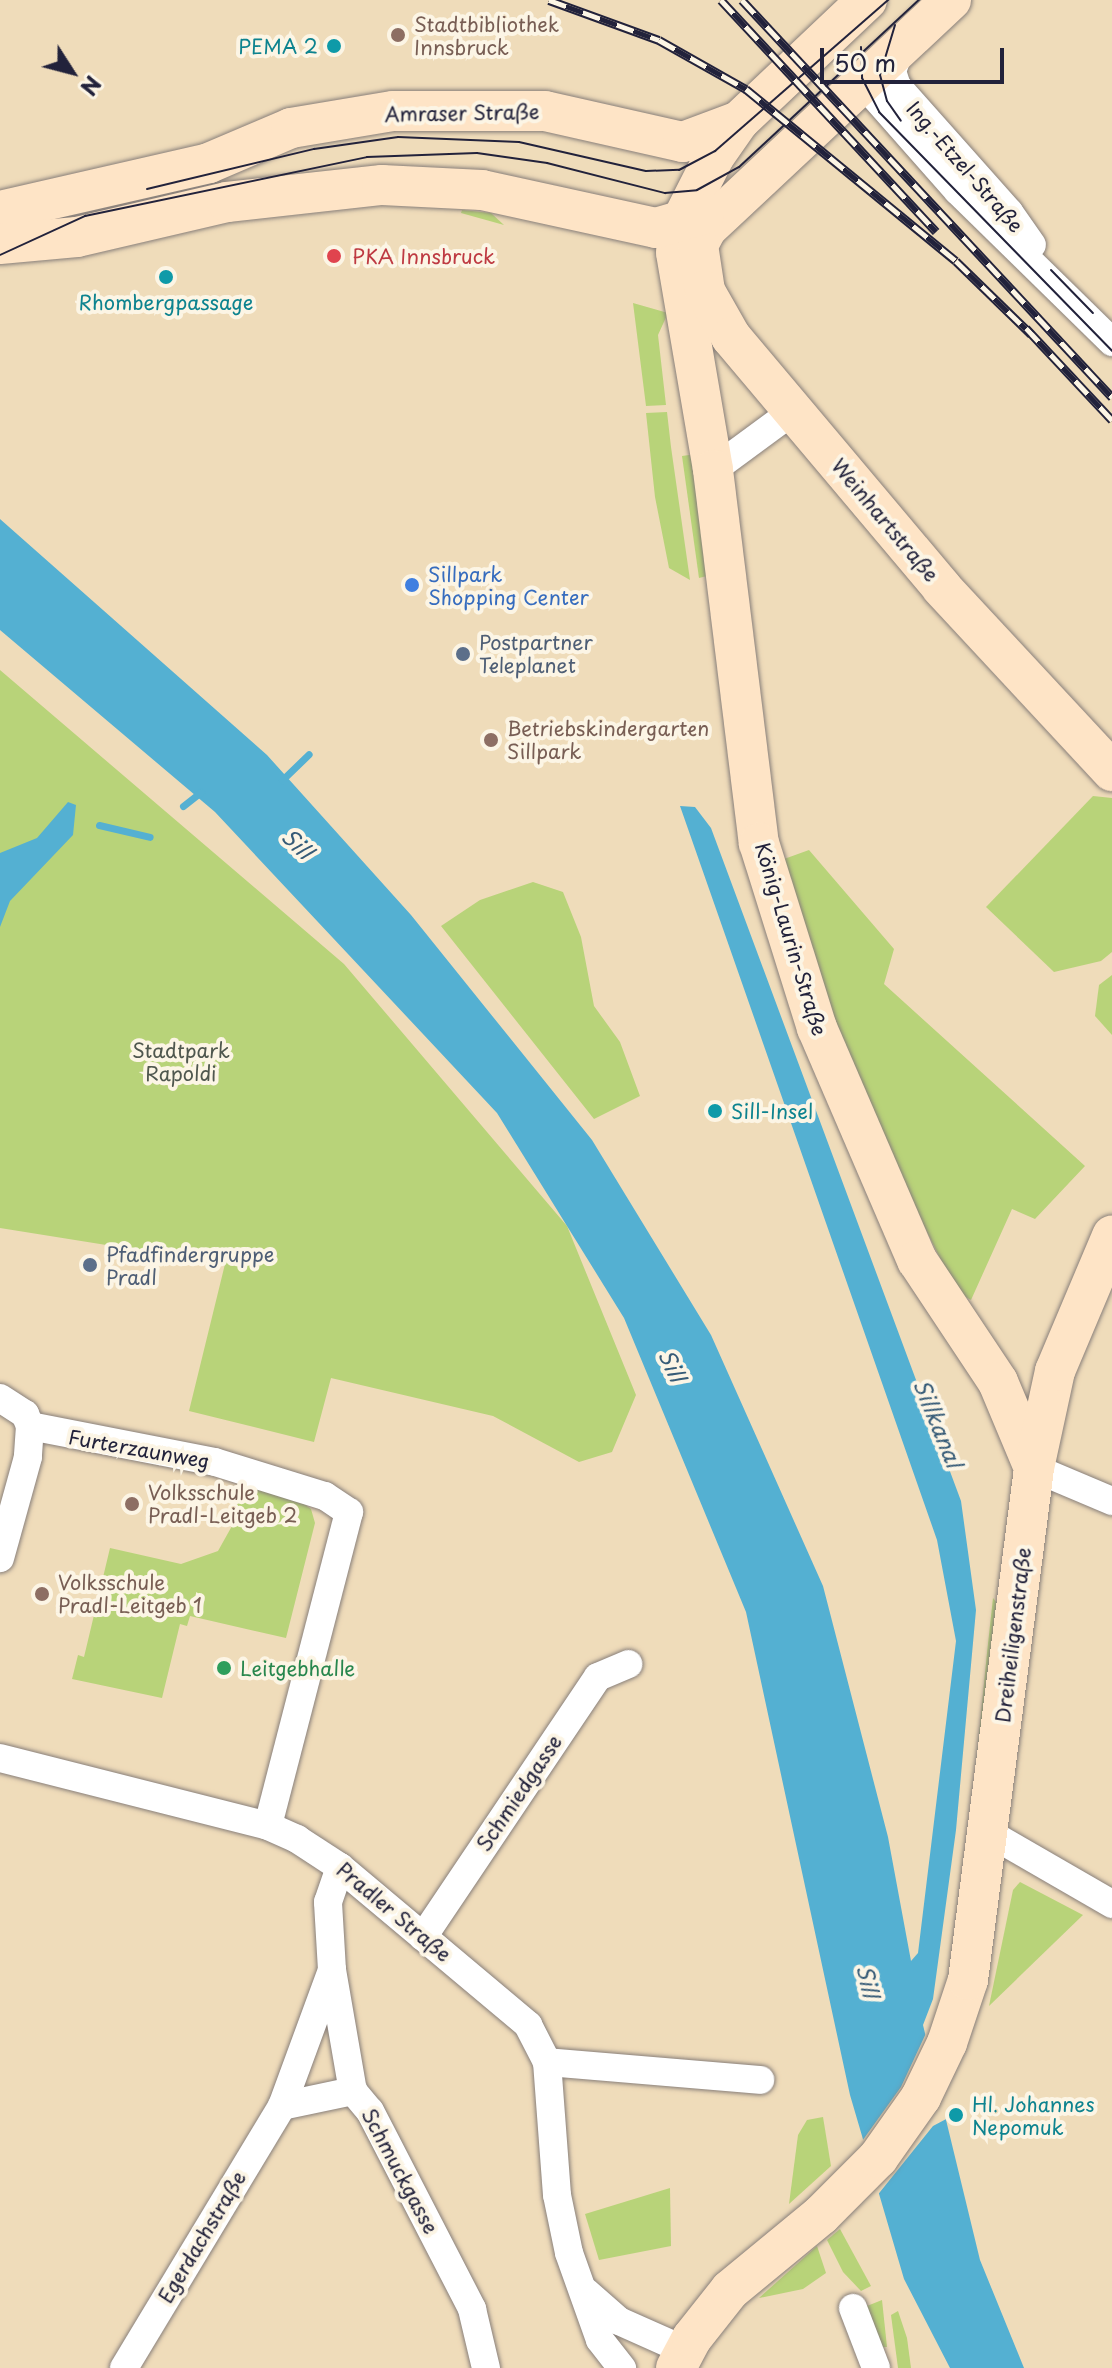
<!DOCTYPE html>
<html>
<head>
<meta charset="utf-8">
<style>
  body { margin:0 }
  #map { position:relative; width:1112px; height:2368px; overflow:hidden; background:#efdcba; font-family:"Playpen Sans",sans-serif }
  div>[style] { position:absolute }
  .green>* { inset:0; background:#b8d379 }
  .water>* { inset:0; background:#54b0d2 }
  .pier>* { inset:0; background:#efdcba }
  .stream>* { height:7px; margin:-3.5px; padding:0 3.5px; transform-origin:3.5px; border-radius:3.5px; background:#54b0d2 }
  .roads { filter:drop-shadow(0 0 2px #887f7a) drop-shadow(0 0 2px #887f7a) }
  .street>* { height:28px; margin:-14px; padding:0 14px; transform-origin:14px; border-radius:14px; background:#fff }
  .secondary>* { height:40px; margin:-20px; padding:0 20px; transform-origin:20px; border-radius:20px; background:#fee4c6 }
  .tram>* { height:2px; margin:-1px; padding:0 1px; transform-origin:1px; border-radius:1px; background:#22223b }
  .rail>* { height:9px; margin-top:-4.5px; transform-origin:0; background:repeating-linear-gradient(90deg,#fcf5e5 0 18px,#22223b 0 36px); box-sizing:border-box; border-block:2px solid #22223b }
  .dots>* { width:22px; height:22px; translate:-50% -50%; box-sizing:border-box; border:4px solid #fcf5e5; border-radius:50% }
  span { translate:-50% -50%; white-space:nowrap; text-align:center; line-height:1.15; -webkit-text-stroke:8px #fcf5e5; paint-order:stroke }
  .education-label { font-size:20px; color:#785e54 }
  .left { translate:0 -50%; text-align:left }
  .culture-label { font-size:20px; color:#0d838f }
  .right { translate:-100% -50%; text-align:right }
  .street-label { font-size:20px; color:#22223b }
  .health-label { font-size:20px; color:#be3a42 }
  .shop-label { font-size:20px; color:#366cbe }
  .service-label { font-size:20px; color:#4e5e75 }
  .park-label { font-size:20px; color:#4f574e }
  .leisure-label { font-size:20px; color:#27864d }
  .water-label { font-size:22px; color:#365b77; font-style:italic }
  .north { position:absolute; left:32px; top:32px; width:80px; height:80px; -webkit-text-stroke:6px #fcf5e5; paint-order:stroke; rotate:126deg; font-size:22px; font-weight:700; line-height:32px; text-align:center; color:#22223b }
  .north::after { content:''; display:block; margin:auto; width:28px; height:36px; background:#22223b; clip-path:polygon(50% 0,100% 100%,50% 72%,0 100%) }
  .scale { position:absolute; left:820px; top:48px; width:184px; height:36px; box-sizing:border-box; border:4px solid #22223b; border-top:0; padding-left:10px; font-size:24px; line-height:28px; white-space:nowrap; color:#22223b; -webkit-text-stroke:6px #fcf5e5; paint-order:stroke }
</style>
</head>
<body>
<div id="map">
  <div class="green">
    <div style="clip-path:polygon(462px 210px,491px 213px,504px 225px,461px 213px)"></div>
    <div style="clip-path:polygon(633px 303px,668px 313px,658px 335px,666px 405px,646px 406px)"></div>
    <div style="clip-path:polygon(667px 412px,671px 447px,690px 580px,669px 568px,655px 497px,646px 413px)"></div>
    <div style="clip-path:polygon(696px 454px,707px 576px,699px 578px,682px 456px)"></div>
    <div style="clip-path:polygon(0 670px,344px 964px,567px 1226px,636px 1395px,612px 1452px,579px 1462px,493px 1416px,331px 1378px,314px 1442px,189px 1411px,225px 1264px,0 1228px)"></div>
    <div style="clip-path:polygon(1093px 796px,1112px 798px,1112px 952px,1101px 961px,1054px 972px,986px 907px)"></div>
    <div style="clip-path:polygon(809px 850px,894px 949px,884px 984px,1085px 1166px,1035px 1219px,1012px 1209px,971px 1300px,957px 1292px,829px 1036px,773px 863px)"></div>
    <div style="clip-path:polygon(533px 882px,563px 892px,581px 937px,594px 1006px,620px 1042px,640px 1096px,594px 1119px,441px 926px,480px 900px)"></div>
    <div style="clip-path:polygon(1112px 975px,1112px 1035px,1095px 1016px,1099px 985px)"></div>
    <div style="clip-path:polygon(238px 1479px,296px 1498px,311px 1509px,315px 1523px,286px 1638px,190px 1616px,187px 1626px,180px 1624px,162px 1698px,72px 1679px,78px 1655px,84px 1657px,110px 1548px,181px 1564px,218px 1551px,237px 1517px)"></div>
    <div style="clip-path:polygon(993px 1598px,997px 1603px,973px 1795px,987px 1653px)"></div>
    <div style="clip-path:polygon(1020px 1882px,1083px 1915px,989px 2006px,1013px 1890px)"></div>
    <div style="clip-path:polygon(823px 2117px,831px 2166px,789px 2204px,798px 2135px,807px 2120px)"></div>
    <div style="clip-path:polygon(670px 2188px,671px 2246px,599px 2260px,585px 2214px)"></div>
    <div style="clip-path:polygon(840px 2229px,871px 2286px,861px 2291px,843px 2272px,827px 2240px)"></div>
    <div style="clip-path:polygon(817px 2246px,826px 2273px,803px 2289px,759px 2298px)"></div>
    <div style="clip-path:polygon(882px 2300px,887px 2347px,881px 2347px,862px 2308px)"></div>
    <div style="clip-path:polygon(898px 2311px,907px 2338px,911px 2368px,898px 2368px,891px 2315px)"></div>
  </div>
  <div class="water">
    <div style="clip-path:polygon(0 519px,267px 755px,411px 915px,592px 1140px,711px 1335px,823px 1586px,888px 1837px,911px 1961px,918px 1953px,956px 1641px,937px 1540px,680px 806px,695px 807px,711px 828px,961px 1501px,976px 1610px,956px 1830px,933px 1999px,923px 2025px,980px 2260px,1024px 2368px,950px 2368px,904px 2279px,850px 2095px,746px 1612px,624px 1318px,497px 1113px,215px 812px,0 630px)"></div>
    <div style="clip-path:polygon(68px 802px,76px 805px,73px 835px,10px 901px,0 927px,0 853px,37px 838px)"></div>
  </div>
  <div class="pier">
    <div style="clip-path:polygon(928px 2029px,950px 2117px,933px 2126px,876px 2197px,860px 2144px,901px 2087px)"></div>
  </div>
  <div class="stream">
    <div style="left:282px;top:780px;width:37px;rotate:-44deg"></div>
    <div style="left:183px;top:806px;width:23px;rotate:-38deg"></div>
    <div style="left:99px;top:825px;width:52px;rotate:13.2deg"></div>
  </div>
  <div class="roads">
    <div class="street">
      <div style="left:902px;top:44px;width:29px;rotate:110deg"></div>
      <div style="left:892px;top:71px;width:16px;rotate:72deg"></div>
      <div style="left:897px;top:86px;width:169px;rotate:48.4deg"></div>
      <div style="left:1009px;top:212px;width:40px;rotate:55.1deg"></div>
      <div style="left:860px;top:80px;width:148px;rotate:48.6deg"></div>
      <div style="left:958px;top:191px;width:216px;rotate:44.4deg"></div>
      <div style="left:713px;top:470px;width:99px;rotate:-36.4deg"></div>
      <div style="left:0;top:1398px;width:30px;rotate:33deg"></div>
      <div style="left:25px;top:1414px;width:13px;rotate:67deg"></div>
      <div style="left:30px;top:1426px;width:31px;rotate:94deg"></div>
      <div style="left:28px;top:1457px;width:105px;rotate:105.5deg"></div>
      <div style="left:30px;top:1426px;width:188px;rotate:11deg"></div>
      <div style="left:215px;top:1462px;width:115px;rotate:17.2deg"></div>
      <div style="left:325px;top:1496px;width:29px;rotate:34deg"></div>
      <div style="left:349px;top:1512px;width:324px;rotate:104.5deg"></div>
      <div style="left:1034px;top:1468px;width:85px;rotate:22.9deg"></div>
      <div style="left:0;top:1758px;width:276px;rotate:14.2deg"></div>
      <div style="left:268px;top:1826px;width:32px;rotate:24deg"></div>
      <div style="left:297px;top:1839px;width:51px;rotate:33.1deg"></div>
      <div style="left:340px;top:1867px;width:246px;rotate:40deg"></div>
      <div style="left:528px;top:2025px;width:42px;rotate:62.8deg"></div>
      <div style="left:547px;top:2062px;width:133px;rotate:85.7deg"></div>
      <div style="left:557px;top:2195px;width:59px;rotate:78.3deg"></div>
      <div style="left:569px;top:2253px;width:92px;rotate:70.4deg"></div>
      <div style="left:600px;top:2340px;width:36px;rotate:52deg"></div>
      <div style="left:989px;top:1833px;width:142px;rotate:30deg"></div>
      <div style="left:423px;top:1937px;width:313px;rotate:-56.1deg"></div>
      <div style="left:598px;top:1677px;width:33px;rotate:-23deg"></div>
      <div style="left:332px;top:1970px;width:123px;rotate:80.2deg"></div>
      <div style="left:353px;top:2091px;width:26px;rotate:50deg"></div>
      <div style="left:370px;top:2111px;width:223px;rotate:62.7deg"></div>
      <div style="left:472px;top:2309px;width:61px;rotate:76.7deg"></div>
      <div style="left:547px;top:2062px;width:214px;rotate:4.8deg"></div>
      <div style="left:282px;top:2106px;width:73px;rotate:-11.9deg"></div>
      <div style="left:586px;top:2292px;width:44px;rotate:41.3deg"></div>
      <div style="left:619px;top:2321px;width:71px;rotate:24deg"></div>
      <div style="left:853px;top:2308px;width:64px;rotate:69deg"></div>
      <div style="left:124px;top:2368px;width:306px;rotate:-58.9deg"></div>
      <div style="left:282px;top:2106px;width:145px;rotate:-69.8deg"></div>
      <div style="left:332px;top:1970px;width:68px;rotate:-93.4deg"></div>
      <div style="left:328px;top:1902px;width:37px;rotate:-71deg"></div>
    </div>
    <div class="secondary">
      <div style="left:867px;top:0;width:176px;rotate:136.6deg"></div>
      <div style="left:739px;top:121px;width:44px;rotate:124.8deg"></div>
      <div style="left:714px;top:157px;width:73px;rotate:116.9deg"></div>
      <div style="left:681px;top:222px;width:31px;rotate:99deg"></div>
      <div style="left:676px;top:253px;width:220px;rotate:80.3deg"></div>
      <div style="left:713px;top:470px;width:376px;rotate:83deg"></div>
      <div style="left:759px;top:843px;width:194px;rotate:72.6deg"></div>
      <div style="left:817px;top:1028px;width:253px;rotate:66.7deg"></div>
      <div style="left:917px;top:1260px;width:146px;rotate:56.4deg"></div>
      <div style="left:998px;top:1382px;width:93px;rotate:67.3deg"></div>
      <div style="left:951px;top:0;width:334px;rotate:136.9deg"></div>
      <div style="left:707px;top:228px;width:19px;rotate:118deg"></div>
      <div style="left:698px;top:245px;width:47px;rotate:81.3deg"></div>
      <div style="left:705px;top:291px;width:53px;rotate:60.5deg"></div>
      <div style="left:731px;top:337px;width:328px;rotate:49.9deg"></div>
      <div style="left:942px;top:588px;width:250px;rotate:47.1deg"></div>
      <div style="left:0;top:211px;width:214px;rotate:-12.9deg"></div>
      <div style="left:209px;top:163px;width:89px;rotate:-23.1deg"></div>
      <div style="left:291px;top:128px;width:103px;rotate:-9.5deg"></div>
      <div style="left:393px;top:111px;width:152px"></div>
      <div style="left:545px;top:111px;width:141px;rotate:12.7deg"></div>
      <div style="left:683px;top:142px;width:60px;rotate:-20.6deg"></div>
      <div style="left:0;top:244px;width:77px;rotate:-5.2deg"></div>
      <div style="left:77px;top:237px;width:154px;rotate:-13.1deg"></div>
      <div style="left:227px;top:202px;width:156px;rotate:-6.3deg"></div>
      <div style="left:382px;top:185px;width:100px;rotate:2.9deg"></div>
      <div style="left:482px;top:190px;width:178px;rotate:12.3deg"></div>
      <div style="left:656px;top:228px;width:50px;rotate:-16.3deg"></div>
      <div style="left:676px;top:2368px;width:34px;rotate:-62deg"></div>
      <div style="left:692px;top:2338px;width:61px;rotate:-51.6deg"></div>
      <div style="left:730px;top:2290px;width:118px;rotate:-39.5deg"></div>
      <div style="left:821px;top:2215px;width:81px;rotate:-45deg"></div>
      <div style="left:878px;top:2158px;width:75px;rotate:-54.8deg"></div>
      <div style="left:921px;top:2097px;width:60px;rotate:-64.3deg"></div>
      <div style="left:947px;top:2043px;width:66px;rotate:-71.6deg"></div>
      <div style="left:968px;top:1980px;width:516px;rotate:-82.65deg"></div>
      <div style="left:1034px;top:1468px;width:99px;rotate:-77.8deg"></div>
      <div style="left:1055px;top:1371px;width:147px;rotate:-67.1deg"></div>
    </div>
  </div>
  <div class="tram">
    <div style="left:895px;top:25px;width:52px;rotate:106.7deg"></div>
    <div style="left:880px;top:75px;width:27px;rotate:75deg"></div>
    <div style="left:887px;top:101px;width:24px;rotate:55deg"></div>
    <div style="left:861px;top:47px;width:31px;rotate:88deg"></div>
    <div style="left:862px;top:78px;width:38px;rotate:63deg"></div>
    <div style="left:879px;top:112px;width:334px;rotate:45.7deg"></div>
    <div style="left:147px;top:189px;width:172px;rotate:-13.5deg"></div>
    <div style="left:314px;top:149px;width:85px;rotate:-8.1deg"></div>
    <div style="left:398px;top:137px;width:121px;rotate:2.4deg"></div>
    <div style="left:519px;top:142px;width:130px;rotate:12.9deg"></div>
    <div style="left:646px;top:171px;width:33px;rotate:-2deg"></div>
    <div style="left:679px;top:170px;width:41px;rotate:-27.8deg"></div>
    <div style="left:715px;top:151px;width:230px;rotate:-41.1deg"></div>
    <div style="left:0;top:255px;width:94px;rotate:-24.6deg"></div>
    <div style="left:85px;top:216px;width:288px;rotate:-11.8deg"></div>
    <div style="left:367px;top:157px;width:110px;rotate:-2.1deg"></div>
    <div style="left:477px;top:153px;width:71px;rotate:8.1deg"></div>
    <div style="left:547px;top:163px;width:122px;rotate:14.3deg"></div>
    <div style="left:665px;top:193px;width:32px;rotate:-5deg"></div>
    <div style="left:697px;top:190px;width:48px;rotate:-28.7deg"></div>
    <div style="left:739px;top:167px;width:246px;rotate:-42.9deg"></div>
    <div style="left:1051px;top:270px;width:60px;rotate:45.7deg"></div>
  </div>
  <div class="rail">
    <div style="left:549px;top:0;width:117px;rotate:20deg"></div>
    <div style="left:659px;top:40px;width:100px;rotate:29.4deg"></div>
    <div style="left:746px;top:89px;width:271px;rotate:39.3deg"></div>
    <div style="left:956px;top:261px;width:105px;rotate:44.2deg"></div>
    <div style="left:721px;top:0;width:316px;rotate:47.1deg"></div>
    <div style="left:742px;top:0;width:543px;rotate:47.02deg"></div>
    <div style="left:1026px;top:328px;width:126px;rotate:46.9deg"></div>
  </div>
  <div class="dots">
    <div style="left:398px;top:35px;background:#8d6e63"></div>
    <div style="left:334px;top:46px;background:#0f9aa8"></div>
    <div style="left:334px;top:256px;background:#e0444e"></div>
    <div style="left:166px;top:277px;background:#0f9aa8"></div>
    <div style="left:412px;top:585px;background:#3f7fe0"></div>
    <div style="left:463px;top:654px;background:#5c6f8a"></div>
    <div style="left:491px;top:740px;background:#8d6e63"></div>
    <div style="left:715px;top:1111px;background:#0f9aa8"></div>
    <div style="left:90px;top:1265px;background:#5c6f8a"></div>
    <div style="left:132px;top:1504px;background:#8d6e63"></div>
    <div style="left:42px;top:1594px;background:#8d6e63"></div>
    <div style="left:224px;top:1668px;background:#2e9e5b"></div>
    <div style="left:956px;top:2115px;background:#0f9aa8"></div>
  </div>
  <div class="education-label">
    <span class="left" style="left:414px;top:36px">Stadtbibliothek<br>Innsbruck</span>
    <span class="left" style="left:507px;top:740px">Betriebskindergarten<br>Sillpark</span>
    <span class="left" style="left:148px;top:1504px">Volksschule<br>Pradl-Leitgeb 2</span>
    <span class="left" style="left:58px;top:1594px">Volksschule<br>Pradl-Leitgeb 1</span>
  </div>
  <div class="culture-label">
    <span class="right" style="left:318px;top:46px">PEMA 2</span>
    <span style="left:166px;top:302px">Rhombergpassage</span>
    <span class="left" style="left:731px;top:1111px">Sill-Insel</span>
    <span class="left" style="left:972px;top:2116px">Hl. Johannes<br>Nepomuk</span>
  </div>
  <div class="street-label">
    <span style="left:462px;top:113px;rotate:-1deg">Amraser Straße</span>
    <span style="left:965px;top:167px;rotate:49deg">Ing.-Etzel-Straße</span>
    <span style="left:885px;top:520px;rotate:50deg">Weinhartstraße</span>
    <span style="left:791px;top:939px;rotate:73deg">König-Laurin-Straße</span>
    <span style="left:139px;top:1449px;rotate:10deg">Furterzaunweg</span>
    <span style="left:1013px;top:1635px;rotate:-83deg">Dreiheiligenstraße</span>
    <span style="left:519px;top:1793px;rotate:-56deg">Schmiedgasse</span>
    <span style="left:394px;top:1912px;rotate:40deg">Pradler Straße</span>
    <span style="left:400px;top:2171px;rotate:62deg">Schmuckgasse</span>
    <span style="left:202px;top:2237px;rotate:-59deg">Egerdachstraße</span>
  </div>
  <div class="health-label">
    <span class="left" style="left:352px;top:256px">PKA Innsbruck</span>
  </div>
  <div class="shop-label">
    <span class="left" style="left:428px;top:586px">Sillpark<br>Shopping Center</span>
  </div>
  <div class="service-label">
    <span class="left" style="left:479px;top:654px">Postpartner<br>Teleplanet</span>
    <span class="left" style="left:106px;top:1266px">Pfadfindergruppe<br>Pradl</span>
  </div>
  <div class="park-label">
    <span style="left:181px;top:1062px">Stadtpark<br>Rapoldi</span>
  </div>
  <div class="leisure-label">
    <span class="left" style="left:240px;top:1668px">Leitgebhalle</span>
  </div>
  <div class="water-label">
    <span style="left:298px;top:843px;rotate:44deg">Sill</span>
    <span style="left:673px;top:1365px;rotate:65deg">Sill</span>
    <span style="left:939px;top:1423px;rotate:68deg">Sillkanal</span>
    <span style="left:869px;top:1981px;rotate:78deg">Sill</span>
  </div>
  <div class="north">N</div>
  <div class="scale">50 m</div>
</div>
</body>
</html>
